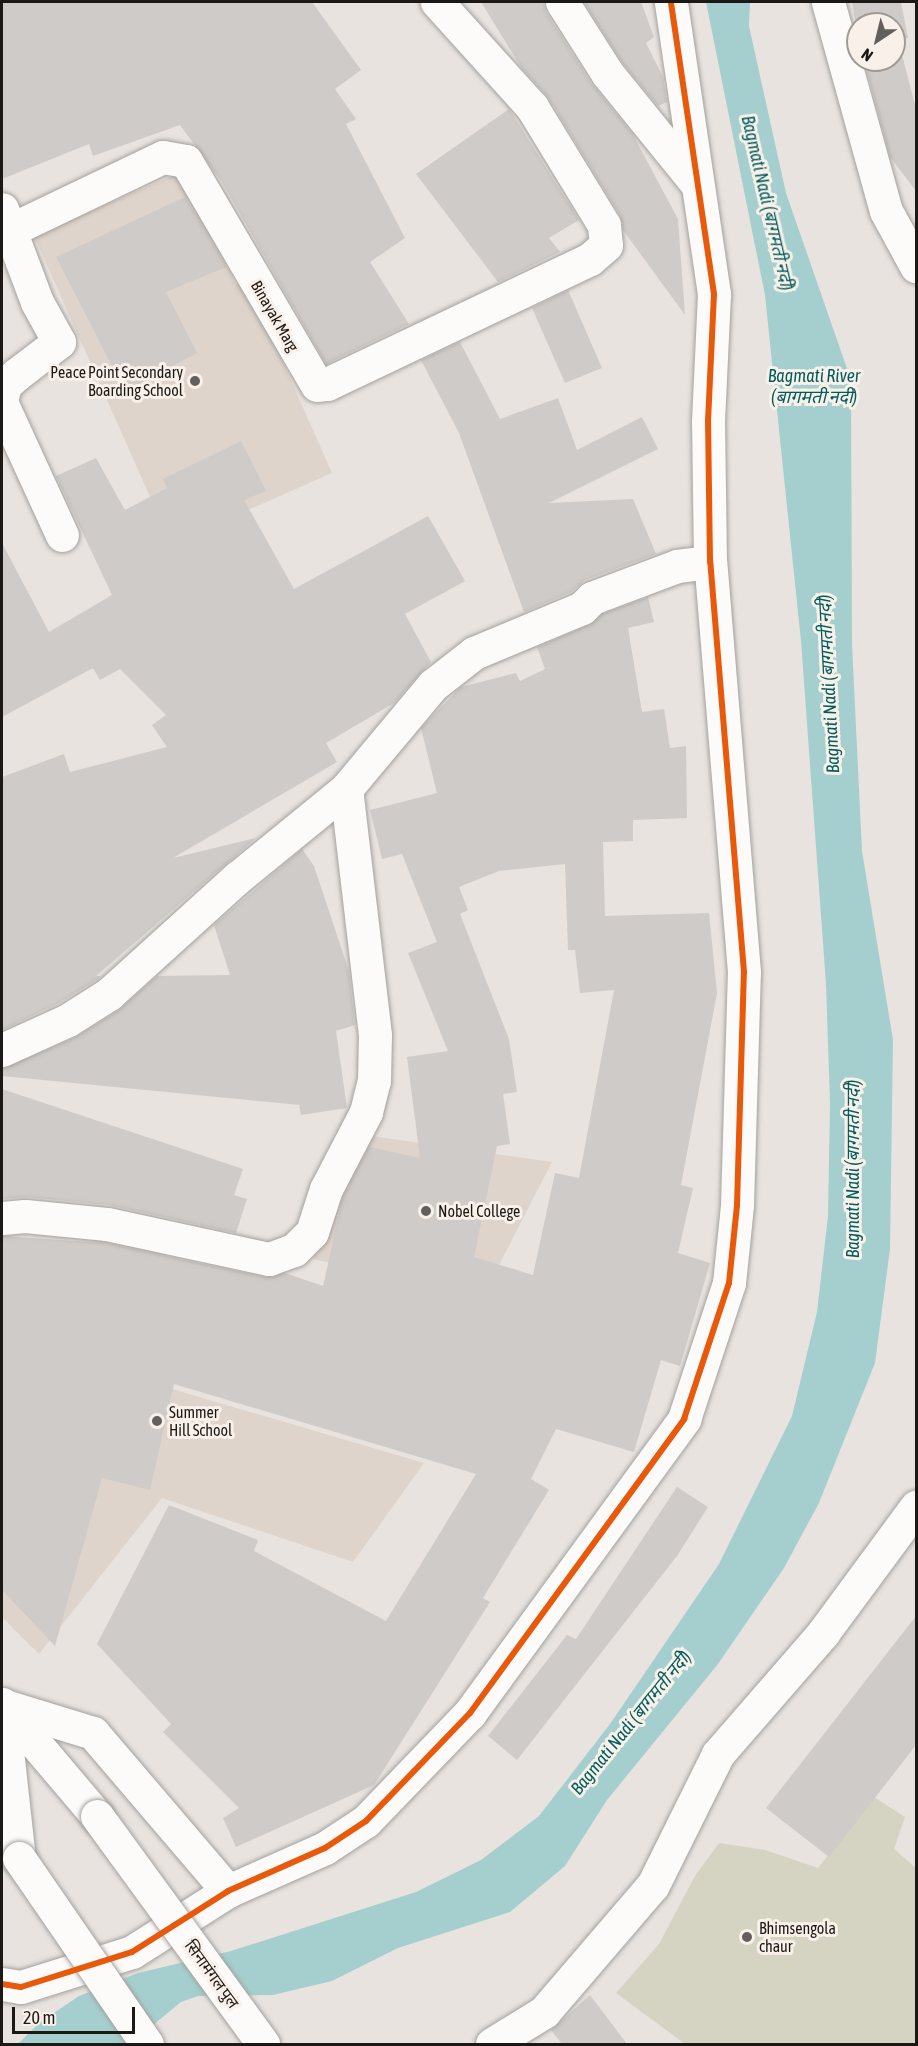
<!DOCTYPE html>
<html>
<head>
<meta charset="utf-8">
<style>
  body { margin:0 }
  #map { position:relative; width:918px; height:2046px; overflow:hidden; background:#e8e3df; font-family:"Asap Condensed","Noto Sans Devanagari",sans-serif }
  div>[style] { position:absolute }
  .built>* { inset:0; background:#ded4cb }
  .green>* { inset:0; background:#d5d4c2 }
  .water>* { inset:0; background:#a5cfce }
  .building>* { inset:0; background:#cfcbc8 }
  .roads { filter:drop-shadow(0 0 2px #a4a19e) drop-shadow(0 0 2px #a4a19e) }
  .minor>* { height:33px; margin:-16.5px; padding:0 16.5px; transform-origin:16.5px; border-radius:16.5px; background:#fcfbfa }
  .major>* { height:33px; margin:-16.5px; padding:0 16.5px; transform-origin:16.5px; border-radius:16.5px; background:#fcfbfa }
  .bridges { filter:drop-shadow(0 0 2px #a4a19e) drop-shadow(0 0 2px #a4a19e) }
  .major-bridge>* { height:33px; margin:-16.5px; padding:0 16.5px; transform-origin:16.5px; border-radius:16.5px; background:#fcfbfa }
  .cycleway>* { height:6px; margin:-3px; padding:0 3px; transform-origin:3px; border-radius:3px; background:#e8590c }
  .dots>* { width:16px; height:16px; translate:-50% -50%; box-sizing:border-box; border:3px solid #f9f1e9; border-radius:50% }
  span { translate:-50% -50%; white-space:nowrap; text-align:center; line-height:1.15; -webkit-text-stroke:6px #f9f1e9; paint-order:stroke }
  .street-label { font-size:16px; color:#1b1815 }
  .poi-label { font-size:16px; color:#1b1815 }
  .right { translate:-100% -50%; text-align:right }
  .left { translate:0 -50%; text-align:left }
  .water-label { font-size:18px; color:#005d5e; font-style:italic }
  .frame { position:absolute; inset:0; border:3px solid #1b1815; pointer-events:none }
  .north { position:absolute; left:846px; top:12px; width:60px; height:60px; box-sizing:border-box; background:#f9f1e9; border:2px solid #a09a94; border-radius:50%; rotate:215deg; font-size:16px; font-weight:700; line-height:24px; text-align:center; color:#1b1815 }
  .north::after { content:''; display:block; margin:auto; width:21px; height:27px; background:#635f5c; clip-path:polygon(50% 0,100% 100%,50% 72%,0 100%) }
  .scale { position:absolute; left:12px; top:2007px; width:123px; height:27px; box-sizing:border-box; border:3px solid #1b1815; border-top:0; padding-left:8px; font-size:18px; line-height:21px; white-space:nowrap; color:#1b1815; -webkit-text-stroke:4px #f9f1e9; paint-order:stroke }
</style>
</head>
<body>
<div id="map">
  <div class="built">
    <div style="clip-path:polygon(184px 171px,235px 284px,250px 288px,332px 473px,171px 544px,34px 236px)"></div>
    <div style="clip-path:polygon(344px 1132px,552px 1162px,481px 1300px,313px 1259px)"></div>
    <div style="clip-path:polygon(96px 1230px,169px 1243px,138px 1379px,424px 1463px,353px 1562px,162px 1498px,39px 1654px,2px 1617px,2px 1520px)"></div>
  </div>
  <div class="green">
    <div style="clip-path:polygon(874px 1797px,905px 1817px,894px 1849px,916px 1868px,916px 2044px,685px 2044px,616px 1993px,659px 1944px,695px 1876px,719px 1843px,765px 1850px,818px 1868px)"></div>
  </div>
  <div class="water">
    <div style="clip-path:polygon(706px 2px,750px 2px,749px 26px,786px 193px,851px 380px,852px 644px,862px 851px,893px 1040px,890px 1249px,875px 1363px,819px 1503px,784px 1568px,718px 1664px,607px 1800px,565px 1866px,510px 1912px,398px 1948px,332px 1981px,273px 1995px,198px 1996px,181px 2002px,130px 2044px,18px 2044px,39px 2023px,79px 1996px,138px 1973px,231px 1951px,416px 1892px,481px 1860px,539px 1816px,610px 1724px,719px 1564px,792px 1416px,817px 1312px,828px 1216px,830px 1103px,826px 984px,801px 641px,765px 295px)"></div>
  </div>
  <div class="building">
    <div style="clip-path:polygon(2px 2px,312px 2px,361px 70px,335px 89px,356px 119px,346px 124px,405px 238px,370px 262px,409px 324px,326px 364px,222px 182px,180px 125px,93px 156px,89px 144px,2px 179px)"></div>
    <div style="clip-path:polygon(481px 2px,543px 2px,546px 12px,591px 83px,632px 133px,678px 219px,685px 315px,623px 230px,620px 215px,548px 97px,521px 67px)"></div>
    <div style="clip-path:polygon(584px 2px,641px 2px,654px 37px,646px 43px,663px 77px,667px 102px,658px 106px,622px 62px)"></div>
    <div style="clip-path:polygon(852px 2px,901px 2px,908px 38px,898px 39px,916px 109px,916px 191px,890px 157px,864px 60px,894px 60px,894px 24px,858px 24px,858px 36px)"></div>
    <div style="clip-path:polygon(509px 109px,579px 220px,549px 238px,560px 252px,498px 282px,416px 174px)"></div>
    <div style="clip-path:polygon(185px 197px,226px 267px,166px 292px,197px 353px,125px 391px,56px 257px)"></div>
    <div style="clip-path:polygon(568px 290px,602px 368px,565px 383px,532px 308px)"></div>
    <div style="clip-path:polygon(460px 342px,500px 419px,558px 398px,577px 450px,642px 417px,658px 449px,549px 503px,633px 499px,656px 554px,585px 580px,571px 592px,524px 612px,459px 433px,421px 360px)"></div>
    <div style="clip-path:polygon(241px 441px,266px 491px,244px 500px,294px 589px,428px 516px,465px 581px,405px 614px,431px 662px,394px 703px,326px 743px,337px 762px,173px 858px,256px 838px,96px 976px,100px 976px,98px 979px,59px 1003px,2px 1030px,2px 777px,64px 754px,70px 772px,167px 747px,152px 725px,166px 715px,120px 669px,100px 680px,93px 668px,2px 717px,2px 543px,49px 632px,112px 595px,56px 476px,96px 458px,125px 510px,167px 488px,163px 479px)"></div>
    <div style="clip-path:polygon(evenodd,648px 597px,654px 622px,628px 628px,642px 712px,664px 709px,670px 748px,686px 746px,687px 818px,633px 820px,633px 841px,603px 842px,605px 916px,709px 913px,717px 993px,681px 1185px,693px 1188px,678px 1253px,710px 1263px,680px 1366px,661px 1360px,634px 1452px,556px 1429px,531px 1479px,549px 1490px,483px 1598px,490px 1602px,374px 1785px,236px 1847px,223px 1818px,239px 1808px,163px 1732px,171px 1724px,97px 1644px,169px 1505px,258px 1540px,254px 1551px,386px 1621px,476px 1474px,174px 1384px,150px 1490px,102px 1478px,55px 1646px,2px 1590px,2px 1236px,104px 1243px,265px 1277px,285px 1273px,323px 1286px,343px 1196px,369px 1147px,420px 1158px,407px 1057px,448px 1051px,408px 953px,437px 942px,402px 854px,382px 859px,370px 810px,437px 793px,421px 728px,461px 687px,516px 673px,520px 681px,545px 669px,537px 647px,589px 625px,602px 614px,648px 597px,565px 864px,568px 950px,575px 950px,580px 993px,614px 990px,579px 1178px,555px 1173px,533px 1275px,474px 1257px,497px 1146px,510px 1144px,503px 1094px,517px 1092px,509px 1039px,460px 914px,468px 910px,459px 887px,499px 871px,565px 864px)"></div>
    <div style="clip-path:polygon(302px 849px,314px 866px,349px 971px,355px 1025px,336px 1031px,347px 1108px,301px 1115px,299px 1105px,2px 1076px,2px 1069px,76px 1037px,119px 1010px,157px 976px,230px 975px,214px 925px)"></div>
    <div style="clip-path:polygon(2px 1089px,243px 1169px,234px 1195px,247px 1199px,236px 1233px,109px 1205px,27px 1197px,2px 1199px)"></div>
    <div style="clip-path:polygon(677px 1487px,708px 1507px,677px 1556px,517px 1760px,488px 1736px,567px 1635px,576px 1639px)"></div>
    <div style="clip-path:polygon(916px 1616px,916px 1745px,829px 1857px,766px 1808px)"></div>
    <div style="clip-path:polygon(590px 1995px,627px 2044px,562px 2044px,551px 2030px)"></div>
  </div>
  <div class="roads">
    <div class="minor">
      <div style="left:562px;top:2px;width:84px;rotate:57.6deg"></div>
      <div style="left:607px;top:73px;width:141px;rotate:51deg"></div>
      <div style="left:828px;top:2px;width:217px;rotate:74.5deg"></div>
      <div style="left:886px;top:211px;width:63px;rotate:61.4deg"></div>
      <div style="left:2px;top:234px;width:178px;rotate:-25.6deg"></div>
      <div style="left:163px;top:157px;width:23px;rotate:10deg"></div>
      <div style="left:186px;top:161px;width:259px;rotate:59.7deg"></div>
      <div style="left:317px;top:385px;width:10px;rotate:-6deg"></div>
      <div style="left:327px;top:384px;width:291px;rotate:-25.4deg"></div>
      <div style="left:590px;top:259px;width:21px;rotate:-41deg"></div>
      <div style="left:606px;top:245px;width:20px;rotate:-96deg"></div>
      <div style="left:604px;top:225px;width:138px;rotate:-121.4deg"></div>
      <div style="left:532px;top:107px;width:142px;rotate:-132.1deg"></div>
      <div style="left:2px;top:397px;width:12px;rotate:-76deg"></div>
      <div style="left:5px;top:385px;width:16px;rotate:-43deg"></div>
      <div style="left:17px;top:374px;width:53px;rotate:-37.3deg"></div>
      <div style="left:59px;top:342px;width:46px;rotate:-118.8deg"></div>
      <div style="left:37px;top:302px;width:99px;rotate:-110.6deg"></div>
      <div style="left:2px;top:404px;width:144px;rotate:65.4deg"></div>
      <div style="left:2px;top:1050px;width:72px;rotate:-24.4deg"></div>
      <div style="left:68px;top:1020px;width:49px;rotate:-32.4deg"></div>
      <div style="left:109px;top:994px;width:173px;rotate:-42.2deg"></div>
      <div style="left:237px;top:878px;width:141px;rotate:-39.2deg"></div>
      <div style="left:2px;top:1218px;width:23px;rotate:-5deg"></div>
      <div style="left:25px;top:1216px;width:82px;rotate:5.6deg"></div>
      <div style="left:107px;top:1224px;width:166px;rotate:12.2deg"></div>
      <div style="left:269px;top:1259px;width:27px;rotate:-20deg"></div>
      <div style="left:294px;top:1250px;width:25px;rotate:-45deg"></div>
      <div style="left:312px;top:1232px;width:45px;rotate:-72deg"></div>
      <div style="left:326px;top:1189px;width:87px;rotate:-62.5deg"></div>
      <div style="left:366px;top:1112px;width:32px;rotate:-76deg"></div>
      <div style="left:374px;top:1081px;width:46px;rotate:-88.8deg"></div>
      <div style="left:375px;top:1035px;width:248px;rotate:-96.7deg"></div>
      <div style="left:346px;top:789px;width:136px;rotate:-50.1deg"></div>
      <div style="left:433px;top:685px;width:52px;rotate:-38deg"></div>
      <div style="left:474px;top:653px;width:117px;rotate:-22.6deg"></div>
      <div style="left:582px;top:608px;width:14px;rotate:-45deg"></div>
      <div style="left:592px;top:598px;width:91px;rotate:-20.6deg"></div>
      <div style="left:677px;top:566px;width:33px;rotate:-7deg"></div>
      <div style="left:2px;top:1705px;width:95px;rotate:17.1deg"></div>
      <div style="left:93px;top:1733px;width:208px;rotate:49.5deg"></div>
      <div style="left:2px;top:1984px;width:19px;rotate:9deg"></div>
      <div style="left:21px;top:1987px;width:116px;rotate:-17.5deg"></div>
      <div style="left:132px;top:1952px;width:114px;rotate:-32.4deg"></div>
      <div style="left:228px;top:1891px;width:106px;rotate:-23.9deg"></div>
      <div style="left:325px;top:1848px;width:49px;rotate:-33.4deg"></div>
      <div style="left:366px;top:1821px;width:150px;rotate:-46.1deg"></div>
      <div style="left:470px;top:1713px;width:364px;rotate:-53.9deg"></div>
      <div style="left:684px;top:1419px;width:143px;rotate:-71.7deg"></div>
      <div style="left:729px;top:1283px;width:78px;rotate:-84.1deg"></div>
      <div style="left:737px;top:1205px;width:233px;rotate:-88.3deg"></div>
      <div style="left:744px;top:972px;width:411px;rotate:-94.7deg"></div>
      <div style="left:710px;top:562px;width:141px;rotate:-90.8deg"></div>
      <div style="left:708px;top:421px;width:127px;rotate:-87.3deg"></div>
      <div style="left:714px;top:294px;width:295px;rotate:-98.4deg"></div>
      <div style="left:492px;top:2044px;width:61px;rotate:-31.6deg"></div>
      <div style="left:544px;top:2012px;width:167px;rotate:-49.4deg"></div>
      <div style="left:653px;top:1885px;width:146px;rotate:-63.6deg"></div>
      <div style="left:718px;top:1754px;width:160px;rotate:-49deg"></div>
      <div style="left:823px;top:1633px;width:157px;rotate:-53.6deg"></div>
    </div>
    <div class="major">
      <div style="left:2px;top:1704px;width:147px;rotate:49.7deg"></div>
      <div style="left:2px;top:1705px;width:154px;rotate:83.7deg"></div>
    </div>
  </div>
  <div class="bridges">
    <div class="major-bridge">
      <div style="left:97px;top:1816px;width:282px;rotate:53.9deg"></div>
      <div style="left:19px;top:1858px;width:226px;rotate:55.5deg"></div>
    </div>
  </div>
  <div class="cycleway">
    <div style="left:2px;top:1984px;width:19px;rotate:9deg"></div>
    <div style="left:21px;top:1987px;width:116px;rotate:-17.5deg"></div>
    <div style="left:132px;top:1952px;width:114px;rotate:-32.4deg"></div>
    <div style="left:228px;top:1891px;width:106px;rotate:-23.9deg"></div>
    <div style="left:325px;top:1848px;width:49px;rotate:-33.4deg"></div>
    <div style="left:366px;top:1821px;width:150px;rotate:-46.1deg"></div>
    <div style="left:470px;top:1713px;width:364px;rotate:-53.9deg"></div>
    <div style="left:684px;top:1419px;width:143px;rotate:-71.7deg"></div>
    <div style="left:729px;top:1283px;width:78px;rotate:-84.1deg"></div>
    <div style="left:737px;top:1205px;width:233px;rotate:-88.3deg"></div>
    <div style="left:744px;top:972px;width:411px;rotate:-94.7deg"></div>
    <div style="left:710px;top:562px;width:141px;rotate:-90.8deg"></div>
    <div style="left:708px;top:421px;width:127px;rotate:-87.3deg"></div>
    <div style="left:714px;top:294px;width:295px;rotate:-98.4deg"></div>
  </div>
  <div class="dots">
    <div style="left:195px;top:381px;background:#635f5c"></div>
    <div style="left:426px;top:1211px;background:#635f5c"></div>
    <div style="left:157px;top:1421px;background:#635f5c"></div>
    <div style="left:747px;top:1937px;background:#635f5c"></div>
  </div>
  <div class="street-label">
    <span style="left:275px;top:316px;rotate:60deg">Binayak Marg</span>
    <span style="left:212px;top:1974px;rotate:54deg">सिनामंगल पुल</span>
  </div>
  <div class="poi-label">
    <span class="right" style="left:183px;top:381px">Peace Point Secondary<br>Boarding School</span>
    <span class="left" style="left:438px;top:1211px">Nobel College</span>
    <span class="left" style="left:169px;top:1421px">Summer<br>Hill School</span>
    <span class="left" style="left:759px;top:1937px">Bhimsengola<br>chaur</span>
  </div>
  <div class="water-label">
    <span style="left:767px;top:203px;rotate:77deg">Bagmati Nadi (बागमती नदी)</span>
    <span style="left:814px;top:387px">Bagmati River<br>(बागमती नदी)</span>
    <span style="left:829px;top:684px;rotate:-93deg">Bagmati Nadi (बागमती नदी)</span>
    <span style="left:853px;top:1169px;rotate:-90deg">Bagmati Nadi (बागमती नदी)</span>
    <span style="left:631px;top:1723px;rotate:-51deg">Bagmati Nadi (बागमती नदी)</span>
  </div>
  <div class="frame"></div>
  <div class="north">N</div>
  <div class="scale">20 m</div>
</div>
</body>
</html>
